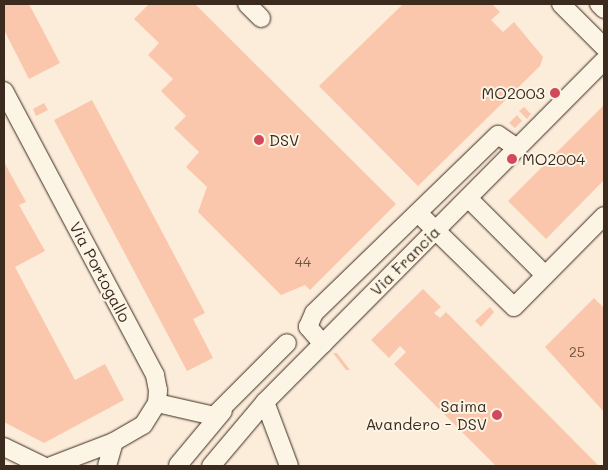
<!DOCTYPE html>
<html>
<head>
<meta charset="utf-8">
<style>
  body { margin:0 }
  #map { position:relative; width:608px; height:470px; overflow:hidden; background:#fcecda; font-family:Mali,sans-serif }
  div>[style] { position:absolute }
  .building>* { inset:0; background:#fbc7ac }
  .roads { filter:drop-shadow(0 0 1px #3b2a1e) drop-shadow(0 0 1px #3b2a1e) }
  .minor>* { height:18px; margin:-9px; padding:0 9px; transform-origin:9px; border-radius:9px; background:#fcf5e5 }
  .dots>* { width:14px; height:14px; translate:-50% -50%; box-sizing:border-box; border:2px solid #fcf5e5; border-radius:50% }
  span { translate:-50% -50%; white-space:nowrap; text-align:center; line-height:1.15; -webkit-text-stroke:4px #fcf5e5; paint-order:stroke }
  .number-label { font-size:14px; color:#6b5142 }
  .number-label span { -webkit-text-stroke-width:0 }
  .poi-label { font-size:16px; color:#3b2a1e }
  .right { translate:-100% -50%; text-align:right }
  .left { translate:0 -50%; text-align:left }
  .street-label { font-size:16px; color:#3b2a1e }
  .frame { position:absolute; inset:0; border:5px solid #3b2a1e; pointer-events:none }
</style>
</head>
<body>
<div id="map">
  <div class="building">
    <div style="clip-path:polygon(4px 4px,29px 4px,60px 63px,29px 79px,4px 30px)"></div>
    <div style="clip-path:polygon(149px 4px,195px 4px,396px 204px,310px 290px,305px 285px,281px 295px,198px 212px,207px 187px,186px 167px,199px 152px,174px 128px,186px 116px,161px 91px,173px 79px,148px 55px,159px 43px,134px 19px)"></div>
    <div style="clip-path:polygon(403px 4px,492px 4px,500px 12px,491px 20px,503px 32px,514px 22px,543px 57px,540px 66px,418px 186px,319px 86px)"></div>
    <div style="clip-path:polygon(92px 100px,205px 313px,193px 319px,213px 358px,187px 371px,54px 120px)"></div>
    <div style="clip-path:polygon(44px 103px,48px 110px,36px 116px,33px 109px)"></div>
    <div style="clip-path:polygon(604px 105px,604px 180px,546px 239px,508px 201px)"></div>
    <div style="clip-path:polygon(524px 107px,531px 114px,527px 119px,519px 111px)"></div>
    <div style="clip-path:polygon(517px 115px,522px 121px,515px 128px,509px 123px)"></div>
    <div style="clip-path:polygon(4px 162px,26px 202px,19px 205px,45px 251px,15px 267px,75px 380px,105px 364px,124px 400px,44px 443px,4px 422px)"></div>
    <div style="clip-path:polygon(423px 289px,441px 307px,434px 313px,440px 318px,446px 312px,599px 466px,496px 466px,394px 364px,406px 352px,400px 346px,389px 358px,371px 340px)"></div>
    <div style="clip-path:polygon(594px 298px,604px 308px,604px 412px,545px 347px)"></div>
    <div style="clip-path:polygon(490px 307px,494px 312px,481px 327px,475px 321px)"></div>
    <div style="clip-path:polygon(333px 353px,337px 353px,350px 370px,346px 370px)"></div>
  </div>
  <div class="roads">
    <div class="minor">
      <div style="left:247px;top:4px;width:20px;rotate:45deg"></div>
      <div style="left:561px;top:4px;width:61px;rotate:45deg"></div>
      <div style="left:599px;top:4px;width:7px;rotate:45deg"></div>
      <div style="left:4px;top:91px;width:322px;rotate:62deg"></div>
      <div style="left:155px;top:375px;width:15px;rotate:79deg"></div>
      <div style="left:158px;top:390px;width:13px;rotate:94deg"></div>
      <div style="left:157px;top:403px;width:26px;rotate:122deg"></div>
      <div style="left:143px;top:425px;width:34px;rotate:150deg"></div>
      <div style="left:114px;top:442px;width:67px;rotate:159.1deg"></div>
      <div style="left:468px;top:198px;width:109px;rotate:45deg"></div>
      <div style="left:418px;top:213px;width:134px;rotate:44.4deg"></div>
      <div style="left:514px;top:307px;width:128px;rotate:-45.3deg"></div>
      <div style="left:323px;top:344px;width:23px;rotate:-131deg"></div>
      <div style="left:308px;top:327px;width:15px;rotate:-67deg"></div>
      <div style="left:314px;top:313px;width:256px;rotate:-44.1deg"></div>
      <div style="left:498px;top:135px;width:23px;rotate:34deg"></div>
      <div style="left:265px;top:402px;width:68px;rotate:69.4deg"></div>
      <div style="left:157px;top:403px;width:58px;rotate:12.8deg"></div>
      <div style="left:214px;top:416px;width:103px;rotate:-45deg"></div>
      <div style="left:4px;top:447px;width:43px;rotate:26deg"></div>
      <div style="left:178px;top:465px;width:70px;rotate:-50.2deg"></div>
      <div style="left:107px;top:466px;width:25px;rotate:-74deg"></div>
      <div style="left:211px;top:466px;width:84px;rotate:-49.8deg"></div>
      <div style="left:265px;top:402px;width:481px;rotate:-45.2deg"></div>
    </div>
  </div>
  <div class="dots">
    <div style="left:555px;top:93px;background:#d1495b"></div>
    <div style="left:259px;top:140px;background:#d1495b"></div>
    <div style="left:512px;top:159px;background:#d1495b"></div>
    <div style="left:497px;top:415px;background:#d1495b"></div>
  </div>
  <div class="number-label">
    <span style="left:303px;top:262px">44</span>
    <span style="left:577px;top:352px">25</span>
  </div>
  <div class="poi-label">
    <span class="right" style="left:545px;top:93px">MO2003</span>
    <span class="left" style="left:269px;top:140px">DSV</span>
    <span class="left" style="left:522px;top:159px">MO2004</span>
    <span class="right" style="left:487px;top:415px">Saima<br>Avandero - DSV</span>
  </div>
  <div class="street-label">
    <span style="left:405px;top:261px;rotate:-45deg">Via Francia</span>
    <span style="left:100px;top:272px;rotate:62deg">Via Portogallo</span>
  </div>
  <div class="frame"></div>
</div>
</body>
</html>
